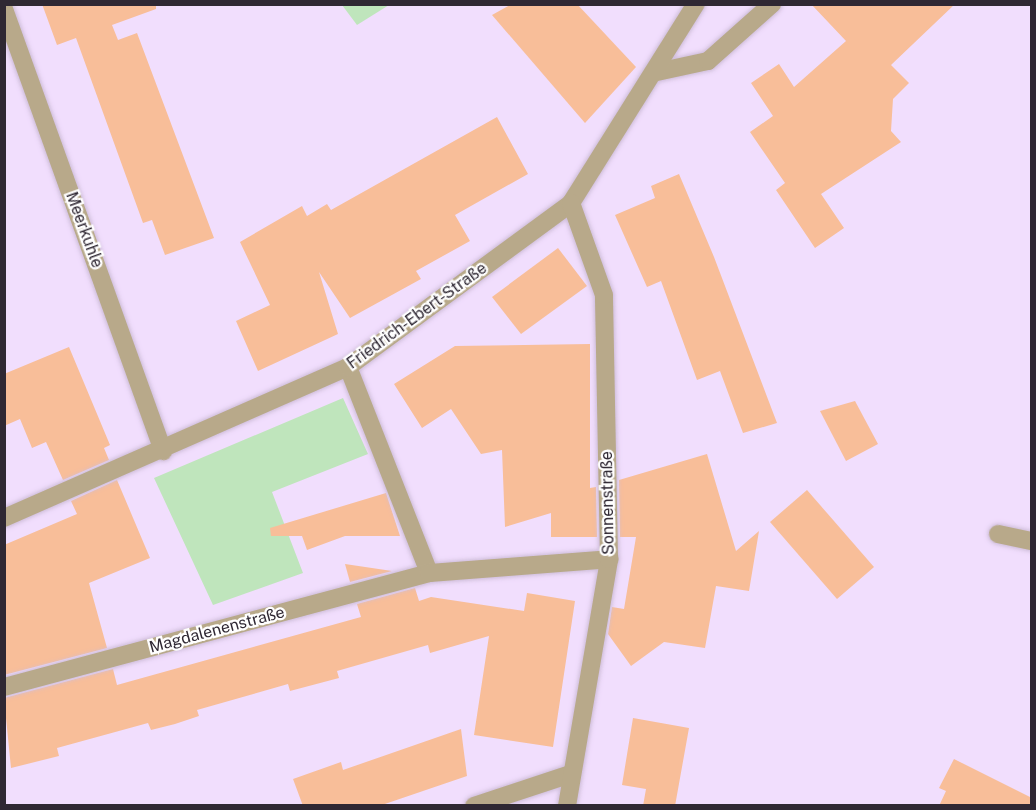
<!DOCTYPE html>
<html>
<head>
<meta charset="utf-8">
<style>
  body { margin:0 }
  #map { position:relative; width:1036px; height:810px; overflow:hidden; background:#f1defd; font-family:"Public Sans",sans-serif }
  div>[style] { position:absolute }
  .green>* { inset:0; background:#bfe5bc }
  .building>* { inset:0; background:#f8be99 }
  .roads { filter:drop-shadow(0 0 2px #cebdd9) drop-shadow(0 0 2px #cebdd9) }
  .service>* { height:18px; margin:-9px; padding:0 9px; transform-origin:9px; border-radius:9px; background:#b8a98a }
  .minor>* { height:18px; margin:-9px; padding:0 9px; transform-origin:9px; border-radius:9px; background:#b8a98a }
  span { translate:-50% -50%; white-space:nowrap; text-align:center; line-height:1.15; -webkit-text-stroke:4.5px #fff; paint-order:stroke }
  .street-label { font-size:16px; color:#2f2833 }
  .frame { position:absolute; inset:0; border:6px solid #2f2833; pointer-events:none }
</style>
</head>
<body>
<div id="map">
  <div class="green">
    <div style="clip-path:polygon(342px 5px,389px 5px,357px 25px)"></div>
    <div style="clip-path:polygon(343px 398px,368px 454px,272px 492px,303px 573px,213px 605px,154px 478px)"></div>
  </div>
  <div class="building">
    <div style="clip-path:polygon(42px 4px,156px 4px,156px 9px,112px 25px,118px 40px,137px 33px,214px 238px,165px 255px,152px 220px,143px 223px,76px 38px,57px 45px)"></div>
    <div style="clip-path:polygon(512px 4px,577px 4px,636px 67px,585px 123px,492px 15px)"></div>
    <div style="clip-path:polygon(811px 4px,955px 4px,891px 65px,909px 83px,893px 99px,891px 131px,901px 142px,821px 194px,844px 228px,815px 248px,776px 190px,785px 183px,750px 132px,773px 116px,751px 83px,779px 64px,794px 87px,846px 41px)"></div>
    <div style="clip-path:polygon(497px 117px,528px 174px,455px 215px,470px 241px,416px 271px,421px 279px,350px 318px,319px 272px,338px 334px,258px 371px,236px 321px,270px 305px,240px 242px,302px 206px,307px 216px,327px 204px,331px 210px)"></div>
    <div style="clip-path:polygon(679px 174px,714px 257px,777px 423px,743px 433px,720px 371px,697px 380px,661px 281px,647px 287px,615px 215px,655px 198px,651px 186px)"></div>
    <div style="clip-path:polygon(558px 248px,587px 286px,521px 334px,492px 297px)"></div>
    <div style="clip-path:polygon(590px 344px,590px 488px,596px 487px,597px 537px,551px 537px,551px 513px,505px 527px,502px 450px,481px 454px,451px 409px,422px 428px,394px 384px,455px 346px)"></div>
    <div style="clip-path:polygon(69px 347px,110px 445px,104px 448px,109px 460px,63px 480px,46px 442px,32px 448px,20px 419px,4px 426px,4px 374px)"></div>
    <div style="clip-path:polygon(855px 401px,878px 444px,846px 461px,820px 411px)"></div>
    <div style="clip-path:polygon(707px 454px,736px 551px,759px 531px,749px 591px,716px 586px,705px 648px,664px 642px,631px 666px,608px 634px,612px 607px,624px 609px,636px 537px,620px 537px,619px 480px)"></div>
    <div style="clip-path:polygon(117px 480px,150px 558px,89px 583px,107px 648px,4px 675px,4px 545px,77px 514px,71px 501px)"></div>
    <div style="clip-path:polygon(807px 490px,874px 567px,837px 599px,770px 522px)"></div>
    <div style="clip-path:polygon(386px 493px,400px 536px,345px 536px,307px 550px,302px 536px,271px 536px,270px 528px)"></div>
    <div style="clip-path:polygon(345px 564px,392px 571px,350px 582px)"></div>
    <div style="clip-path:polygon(415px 588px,419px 601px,431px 597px,524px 611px,527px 593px,575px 601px,553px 747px,474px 735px,489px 636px,430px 653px,428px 645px,337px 671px,339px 678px,290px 691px,288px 684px,197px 710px,199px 716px,175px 724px,151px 730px,148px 723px,57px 748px,59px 756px,11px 768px,4px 698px,113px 669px,117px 685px,361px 617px,357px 604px)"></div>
    <div style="clip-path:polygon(633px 718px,689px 728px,675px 806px,643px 806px,646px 789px,622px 785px)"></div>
    <div style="clip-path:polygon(461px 729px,467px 776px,379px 806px,303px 806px,293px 779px,341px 762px,343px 770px)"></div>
    <div style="clip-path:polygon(954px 759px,1032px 798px,1032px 806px,939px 806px,946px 791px,939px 788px)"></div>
  </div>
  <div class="roads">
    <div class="service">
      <div style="left:657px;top:72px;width:52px;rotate:-12.2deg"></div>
      <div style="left:708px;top:61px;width:86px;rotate:-41.7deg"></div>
    </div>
    <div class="minor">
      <div style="left:4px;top:9px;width:470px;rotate:70.2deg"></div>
      <div style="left:348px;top:367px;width:221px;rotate:68.5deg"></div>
      <div style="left:4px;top:518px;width:376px;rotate:-23.7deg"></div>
      <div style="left:348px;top:367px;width:277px;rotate:-36.3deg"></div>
      <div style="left:571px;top:203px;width:235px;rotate:-57.9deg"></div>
      <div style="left:998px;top:534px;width:35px;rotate:12deg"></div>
      <div style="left:4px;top:687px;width:440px;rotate:-15deg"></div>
      <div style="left:429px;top:573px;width:181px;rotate:-4.4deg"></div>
      <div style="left:474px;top:806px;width:102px;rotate:-18.3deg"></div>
      <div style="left:567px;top:806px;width:251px;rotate:-80.3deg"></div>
      <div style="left:609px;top:559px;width:264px;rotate:-91.1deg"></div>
      <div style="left:604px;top:295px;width:98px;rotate:-109.7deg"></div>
    </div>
  </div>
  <div class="street-label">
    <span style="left:84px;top:230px;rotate:70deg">Meerkuhle</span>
    <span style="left:417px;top:316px;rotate:-36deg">Friedrich-Ebert-Straße</span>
    <span style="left:608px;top:503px;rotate:-91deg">Sonnenstraße</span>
    <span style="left:217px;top:630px;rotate:-15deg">Magdalenenstraße</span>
  </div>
  <div class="frame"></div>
</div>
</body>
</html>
